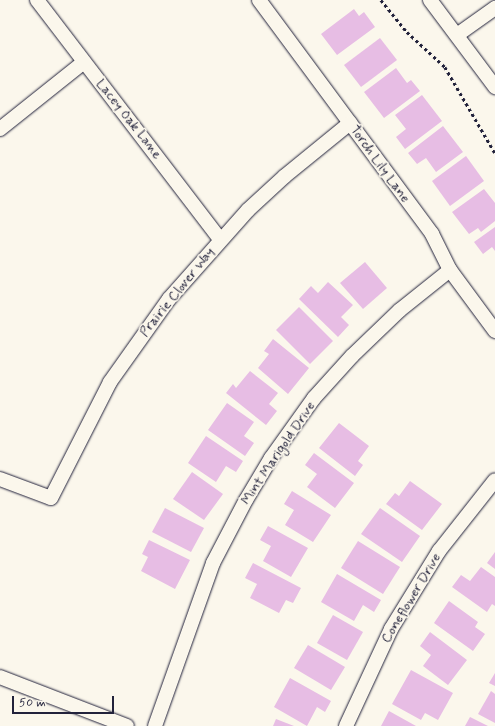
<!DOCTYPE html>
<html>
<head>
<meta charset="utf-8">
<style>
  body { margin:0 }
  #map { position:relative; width:495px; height:726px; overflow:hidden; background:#fbf7ec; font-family:Mynerve,sans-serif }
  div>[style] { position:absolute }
  .building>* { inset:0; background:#e7bde4 }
  .path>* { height:2.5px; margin-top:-1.25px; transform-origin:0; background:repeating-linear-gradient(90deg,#22223b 0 3px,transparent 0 6px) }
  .roads { filter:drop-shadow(0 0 1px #22223b) drop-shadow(0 0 1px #22223b) }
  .minor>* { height:14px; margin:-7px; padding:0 7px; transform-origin:7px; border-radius:7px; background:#fbf7ec }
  span { translate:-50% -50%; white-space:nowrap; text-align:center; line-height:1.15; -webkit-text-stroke:3.5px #fbf7ec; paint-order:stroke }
  .street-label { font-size:14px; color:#22223b }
  .scale { position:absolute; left:12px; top:696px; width:102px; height:18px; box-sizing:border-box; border:2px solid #22223b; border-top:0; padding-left:5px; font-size:12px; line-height:14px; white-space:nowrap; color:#22223b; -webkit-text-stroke:3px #fbf7ec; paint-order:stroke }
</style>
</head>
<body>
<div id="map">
  <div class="building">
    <div style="clip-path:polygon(354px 9px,359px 16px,364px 12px,375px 27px,337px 55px,321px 34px)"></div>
    <div style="clip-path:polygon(380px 38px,397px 60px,361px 87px,344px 65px)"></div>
    <div style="clip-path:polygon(396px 68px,407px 83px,411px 80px,420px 91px,384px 118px,364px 92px)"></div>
    <div style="clip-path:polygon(422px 95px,442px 121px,405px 149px,396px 137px,406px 129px,395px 115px)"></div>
    <div style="clip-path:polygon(443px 126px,463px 152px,436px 172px,426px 158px,417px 164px,408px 153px)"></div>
    <div style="clip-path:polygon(466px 156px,484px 181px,450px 206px,432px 181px)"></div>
    <div style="clip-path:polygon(484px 189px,495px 203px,495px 221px,481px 232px,478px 228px,469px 234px,452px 212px)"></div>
    <div style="clip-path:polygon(495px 227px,495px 251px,492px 247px,483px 254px,474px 242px)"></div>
    <div style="clip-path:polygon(365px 262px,387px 288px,363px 309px,340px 283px)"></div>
    <div style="clip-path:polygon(328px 282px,353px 305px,341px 317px,349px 325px,338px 337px,299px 299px,311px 286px,318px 293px)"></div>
    <div style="clip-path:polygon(299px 307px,333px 341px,310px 364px,276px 330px)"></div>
    <div style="clip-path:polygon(273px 339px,309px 368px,288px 394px,258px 368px,269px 354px,264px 351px)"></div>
    <div style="clip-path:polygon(250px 371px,278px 393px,269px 404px,277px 411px,266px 425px,226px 393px,233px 384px,236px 388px)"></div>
    <div style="clip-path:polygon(227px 403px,254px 422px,244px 436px,254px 443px,245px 456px,208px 430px)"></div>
    <div style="clip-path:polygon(339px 423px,369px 446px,358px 461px,363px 465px,355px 476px,319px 448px)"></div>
    <div style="clip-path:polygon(206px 436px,243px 461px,236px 472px,226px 466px,216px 482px,188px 463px)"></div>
    <div style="clip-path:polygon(314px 453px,354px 483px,335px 508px,307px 487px,317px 474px,305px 465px)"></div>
    <div style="clip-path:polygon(192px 472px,223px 494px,204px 520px,173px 499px)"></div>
    <div style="clip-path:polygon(410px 481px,442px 504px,422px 530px,386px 504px,395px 493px,399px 496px)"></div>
    <div style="clip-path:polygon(292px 491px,331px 515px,313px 542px,285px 525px,294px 510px,284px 504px)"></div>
    <div style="clip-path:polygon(165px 508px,204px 528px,191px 552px,152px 532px)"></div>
    <div style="clip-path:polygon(380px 508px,420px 536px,402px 562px,361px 534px)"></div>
    <div style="clip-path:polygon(268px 526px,308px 548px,291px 577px,263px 561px,271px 546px,260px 540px)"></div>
    <div style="clip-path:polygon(149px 540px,190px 560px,175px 589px,141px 571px,148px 557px,142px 554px)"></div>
    <div style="clip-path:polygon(358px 541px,400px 567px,383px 594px,341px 568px)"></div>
    <div style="clip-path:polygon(495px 552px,495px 569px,487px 563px)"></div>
    <div style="clip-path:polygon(253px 563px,301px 588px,293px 603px,286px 600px,279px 613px,250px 598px,257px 584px,245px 578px)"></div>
    <div style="clip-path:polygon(481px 567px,495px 577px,495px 606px,492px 604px,487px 612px,452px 587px,461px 575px,470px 581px)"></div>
    <div style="clip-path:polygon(337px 574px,381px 600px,374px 612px,363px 605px,354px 621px,321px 602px)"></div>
    <div style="clip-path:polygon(449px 601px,478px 622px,475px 627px,485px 634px,473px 651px,434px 623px)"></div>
    <div style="clip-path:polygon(333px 615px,363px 632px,347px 660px,317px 643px)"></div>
    <div style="clip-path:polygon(430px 632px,467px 660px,448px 685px,423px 666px,431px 655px,420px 646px)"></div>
    <div style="clip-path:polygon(308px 645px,345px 667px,331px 690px,294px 668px)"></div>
    <div style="clip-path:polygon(411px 670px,453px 693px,438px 720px,425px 713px,421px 720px,392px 704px)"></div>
    <div style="clip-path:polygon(495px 673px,495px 686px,489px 683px)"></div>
    <div style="clip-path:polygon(290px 678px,331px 701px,325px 712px,317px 707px,307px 726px,274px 707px)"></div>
    <div style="clip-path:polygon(491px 691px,495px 694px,495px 723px,478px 714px)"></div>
    <div style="clip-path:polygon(389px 711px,416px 726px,381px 726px)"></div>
    <div style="clip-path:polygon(470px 717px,488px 726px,465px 726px)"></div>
    <div style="clip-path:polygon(276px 719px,294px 726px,273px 726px)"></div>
  </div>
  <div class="path">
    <div style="left:381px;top:0;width:41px;rotate:50.9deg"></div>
    <div style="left:407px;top:32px;width:52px;rotate:42.6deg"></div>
    <div style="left:445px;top:67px;width:99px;rotate:59.8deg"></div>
  </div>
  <div class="roads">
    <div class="minor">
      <div style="left:37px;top:0;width:301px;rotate:52.6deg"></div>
      <div style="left:259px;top:0;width:291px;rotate:53.5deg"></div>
      <div style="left:432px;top:234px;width:40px;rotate:63.4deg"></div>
      <div style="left:450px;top:270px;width:76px;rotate:53.6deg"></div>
      <div style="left:430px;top:0;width:109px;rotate:53.2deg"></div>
      <div style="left:457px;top:35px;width:47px;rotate:-35.4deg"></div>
      <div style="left:0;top:129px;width:107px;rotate:-38.6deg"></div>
      <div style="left:0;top:479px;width:54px;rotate:20.4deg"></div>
      <div style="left:51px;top:498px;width:130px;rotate:-63deg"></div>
      <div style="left:110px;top:382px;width:102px;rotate:-54.6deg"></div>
      <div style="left:169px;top:299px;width:119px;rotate:-48.4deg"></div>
      <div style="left:248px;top:210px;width:50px;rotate:-42.6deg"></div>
      <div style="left:285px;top:176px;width:84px;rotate:-39.2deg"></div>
      <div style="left:0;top:677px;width:136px;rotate:21.1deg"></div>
      <div style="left:155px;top:726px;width:173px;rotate:-70.4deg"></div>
      <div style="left:213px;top:563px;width:71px;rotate:-62.4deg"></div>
      <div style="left:246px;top:500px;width:49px;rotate:-59.2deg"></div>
      <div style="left:271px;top:458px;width:74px;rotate:-54.4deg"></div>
      <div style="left:314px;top:398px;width:57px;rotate:-47.9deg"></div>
      <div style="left:352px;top:356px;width:66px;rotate:-43.8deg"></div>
      <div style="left:400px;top:310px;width:64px;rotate:-38.7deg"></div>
      <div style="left:346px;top:726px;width:107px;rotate:-65.1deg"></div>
      <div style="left:391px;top:629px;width:92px;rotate:-58.4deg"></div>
      <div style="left:439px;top:551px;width:90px;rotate:-51.7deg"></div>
    </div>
  </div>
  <div class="street-label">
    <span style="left:129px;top:119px;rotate:52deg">Lacey Oak Lane</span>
    <span style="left:380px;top:164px;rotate:54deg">Torch Lily Lane</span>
    <span style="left:177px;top:292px;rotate:-51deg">Prairie Clover Way</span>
    <span style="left:278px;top:453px;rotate:-56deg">Mint Marigold Drive</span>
    <span style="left:411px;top:598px;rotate:-59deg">Coneflower Drive</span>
  </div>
  <div class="scale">50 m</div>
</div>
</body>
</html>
